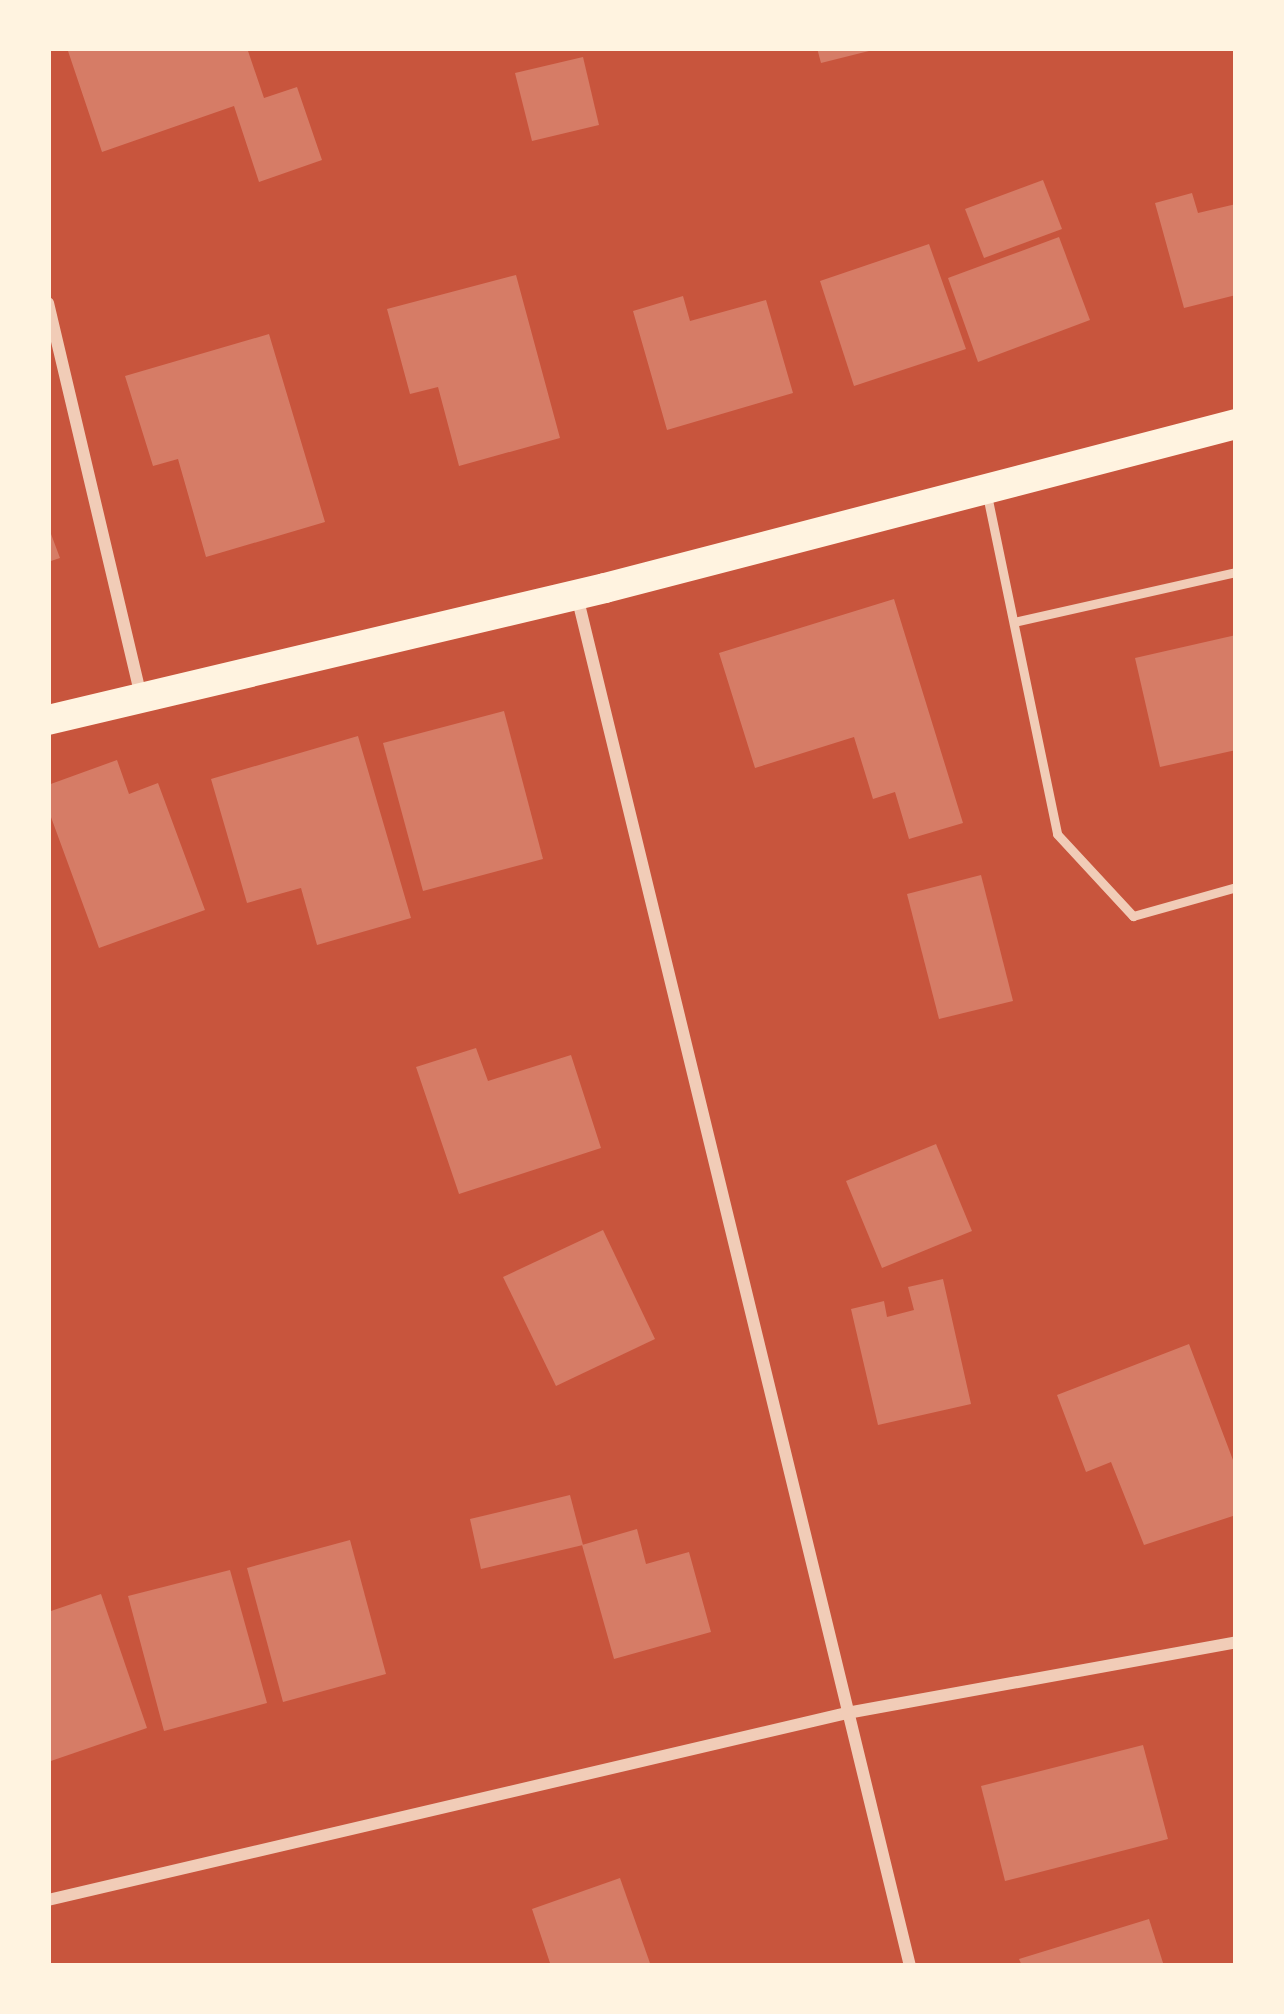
<!DOCTYPE html>
<html>
<head>
<meta charset="utf-8">
<style>
  body { margin:0 }
  #map { position:relative; width:1284px; height:2014px; overflow:hidden; background:#c8553d; font-family:"Sofia Sans Condensed",sans-serif }
  div>[style] { position:absolute }
  .building>* { inset:0; background:#d67c66 }
  .service>* { height:9px; margin:-4.5px; padding:0 4.5px; transform-origin:4.5px; border-radius:4.5px; background:#f1ccb7 }
  .minor>* { height:12px; margin:-6px; padding:0 6px; transform-origin:6px; border-radius:6px; background:#f1ccb7 }
  .primary>* { height:30px; margin:-15px; padding:0 15px; transform-origin:15px; border-radius:15px; background:#fff3e0 }
  span { translate:-50% -50%; white-space:nowrap; text-align:center; line-height:1.15; -webkit-text-stroke:9px #fff3e0; paint-order:stroke }
  .frame { position:absolute; inset:0; border:51px solid #fff3e0; pointer-events:none }
</style>
</head>
<body>
<div id="map">
  <div class="building">
    <div style="clip-path:polygon(67px 48px,247px 48px,264px 98px,297px 87px,322px 160px,259px 182px,234px 106px,102px 152px)"></div>
    <div style="clip-path:polygon(817px 48px,873px 48px,873px 50px,821px 63px)"></div>
    <div style="clip-path:polygon(583px 57px,599px 125px,532px 141px,515px 73px)"></div>
    <div style="clip-path:polygon(1043px 180px,1062px 229px,984px 258px,965px 209px)"></div>
    <div style="clip-path:polygon(1192px 193px,1198px 213px,1236px 204px,1236px 295px,1184px 308px,1155px 203px)"></div>
    <div style="clip-path:polygon(1059px 237px,1090px 320px,978px 362px,948px 278px)"></div>
    <div style="clip-path:polygon(929px 244px,966px 349px,854px 386px,820px 281px)"></div>
    <div style="clip-path:polygon(516px 275px,560px 438px,459px 466px,438px 387px,410px 394px,387px 309px)"></div>
    <div style="clip-path:polygon(683px 296px,690px 321px,766px 300px,793px 393px,667px 430px,633px 311px)"></div>
    <div style="clip-path:polygon(269px 334px,325px 522px,206px 557px,178px 459px,153px 466px,125px 376px)"></div>
    <div style="clip-path:polygon(48px 526px,60px 558px,48px 562px)"></div>
    <div style="clip-path:polygon(894px 599px,963px 823px,909px 839px,895px 792px,873px 799px,854px 737px,755px 768px,719px 653px)"></div>
    <div style="clip-path:polygon(1236px 635px,1236px 750px,1160px 767px,1135px 658px)"></div>
    <div style="clip-path:polygon(504px 711px,543px 859px,423px 891px,383px 743px)"></div>
    <div style="clip-path:polygon(358px 736px,411px 918px,317px 945px,301px 888px,247px 903px,211px 779px)"></div>
    <div style="clip-path:polygon(117px 760px,129px 794px,158px 783px,205px 910px,99px 948px,48px 809px,48px 785px)"></div>
    <div style="clip-path:polygon(981px 875px,1013px 1001px,939px 1019px,907px 894px)"></div>
    <div style="clip-path:polygon(476px 1048px,488px 1081px,571px 1055px,601px 1148px,459px 1194px,416px 1067px)"></div>
    <div style="clip-path:polygon(936px 1144px,972px 1231px,882px 1268px,846px 1181px)"></div>
    <div style="clip-path:polygon(603px 1230px,655px 1339px,556px 1386px,503px 1277px)"></div>
    <div style="clip-path:polygon(943px 1279px,971px 1404px,878px 1425px,851px 1309px,884px 1301px,887px 1317px,914px 1310px,908px 1287px)"></div>
    <div style="clip-path:polygon(1189px 1344px,1236px 1468px,1236px 1515px,1144px 1545px,1111px 1462px,1086px 1472px,1057px 1395px)"></div>
    <div style="clip-path:polygon(570px 1495px,583px 1545px,481px 1569px,470px 1519px)"></div>
    <div style="clip-path:polygon(637px 1529px,646px 1564px,689px 1552px,711px 1632px,614px 1659px,582px 1545px)"></div>
    <div style="clip-path:polygon(350px 1540px,386px 1674px,283px 1702px,247px 1568px)"></div>
    <div style="clip-path:polygon(230px 1570px,267px 1703px,164px 1731px,128px 1596px)"></div>
    <div style="clip-path:polygon(101px 1594px,147px 1728px,48px 1762px,48px 1612px)"></div>
    <div style="clip-path:polygon(1143px 1745px,1168px 1839px,1005px 1881px,981px 1786px)"></div>
    <div style="clip-path:polygon(620px 1878px,651px 1966px,551px 1966px,532px 1909px)"></div>
    <div style="clip-path:polygon(1149px 1919px,1164px 1966px,1022px 1966px,1019px 1959px)"></div>
  </div>
  <div class="service">
    <div style="left:987px;top:495px;width:346px;rotate:78.3deg"></div>
    <div style="left:1057px;top:834px;width:112px;rotate:47.2deg"></div>
    <div style="left:1133px;top:916px;width:107px;rotate:-15.7deg"></div>
    <div style="left:1014px;top:622px;width:228px;rotate:-12.7deg"></div>
  </div>
  <div class="minor">
    <div style="left:48px;top:303px;width:404px;rotate:76.7deg"></div>
    <div style="left:577px;top:596px;width:1410px;rotate:76.34deg"></div>
    <div style="left:48px;top:1900px;width:821px;rotate:-13.17deg"></div>
    <div style="left:847px;top:1713px;width:395px;rotate:-10.3deg"></div>
  </div>
  <div class="primary">
    <div style="left:48px;top:720px;width:572px;rotate:-13.33deg"></div>
    <div style="left:605px;top:588px;width:652px;rotate:-14.57deg"></div>
  </div>
  <div class="frame"></div>
</div>
</body>
</html>
